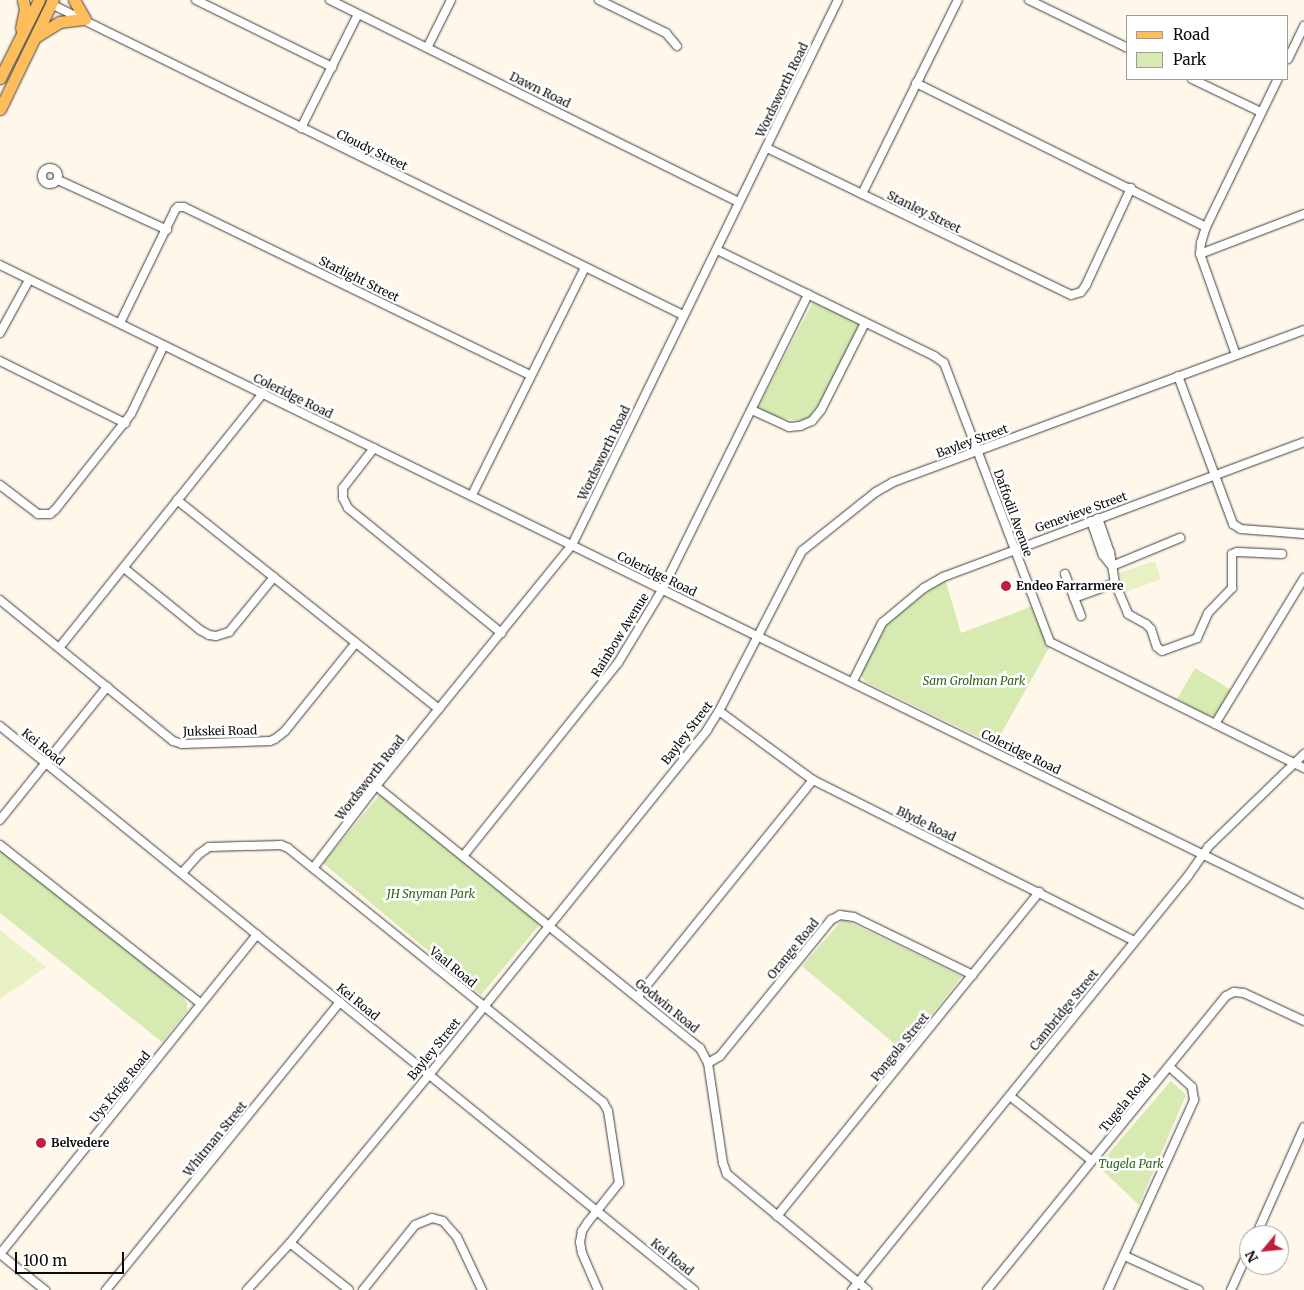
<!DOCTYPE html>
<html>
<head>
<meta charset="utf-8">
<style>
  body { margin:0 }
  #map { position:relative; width:1304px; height:1290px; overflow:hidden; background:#fff7e9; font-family:Merriweather,serif }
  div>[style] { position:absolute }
  .green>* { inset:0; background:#d7eab2 }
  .pitch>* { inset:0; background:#e8f1c4 }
  .roads { filter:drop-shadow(0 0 1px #3e3e3e) drop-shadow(0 0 1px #3e3e3e) }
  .street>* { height:8px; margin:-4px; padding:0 4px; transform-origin:4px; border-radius:4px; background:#fff }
  .street>.ring { margin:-4px; padding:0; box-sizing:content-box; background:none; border:8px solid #fff; border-radius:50% }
  .primary>* { height:11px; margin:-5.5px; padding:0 5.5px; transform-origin:5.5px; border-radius:5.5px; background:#fdbd5a }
  .dots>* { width:14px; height:14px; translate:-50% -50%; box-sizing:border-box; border:2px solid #fff; border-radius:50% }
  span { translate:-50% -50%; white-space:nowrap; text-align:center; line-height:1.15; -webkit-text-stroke:5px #fff; paint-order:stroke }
  .street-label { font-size:12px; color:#0b0b0b }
  .poi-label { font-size:12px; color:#0b0b0b; font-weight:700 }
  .left { translate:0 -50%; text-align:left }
  .park-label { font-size:12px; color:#34641a; font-style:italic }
  .legend { position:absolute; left:1126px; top:15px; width:162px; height:65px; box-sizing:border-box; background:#fff; border:1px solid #9d9d9d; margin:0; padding:6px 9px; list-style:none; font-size:15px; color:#0b0b0b }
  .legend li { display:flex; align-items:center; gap:10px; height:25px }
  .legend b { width:25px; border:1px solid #9d9d9d }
  .north { position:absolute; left:1239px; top:1225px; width:50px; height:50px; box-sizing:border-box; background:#fff; border:1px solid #9d9d9d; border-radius:50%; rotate:242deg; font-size:14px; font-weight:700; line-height:20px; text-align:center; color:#0b0b0b }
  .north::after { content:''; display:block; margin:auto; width:18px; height:22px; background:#be1f3f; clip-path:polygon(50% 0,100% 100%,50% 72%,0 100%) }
  .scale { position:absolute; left:15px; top:1252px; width:109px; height:22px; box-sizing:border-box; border:2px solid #0b0b0b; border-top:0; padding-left:6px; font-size:15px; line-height:18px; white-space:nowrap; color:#0b0b0b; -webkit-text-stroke:4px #fff; paint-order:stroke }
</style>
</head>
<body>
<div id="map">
  <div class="green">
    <div style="clip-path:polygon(813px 302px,862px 324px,820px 409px,804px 421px,778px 418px,757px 409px)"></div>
    <div style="clip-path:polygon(945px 579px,961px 633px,1033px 606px,1050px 646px,995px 745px,866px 682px,862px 677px,861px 674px,888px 621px)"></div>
    <div style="clip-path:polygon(1195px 668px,1233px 691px,1220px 715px,1205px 716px,1177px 699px)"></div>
    <div style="clip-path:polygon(382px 792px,540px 924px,481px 995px,323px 863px)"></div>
    <div style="clip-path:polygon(0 846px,182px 995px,187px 1003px,187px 1011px,162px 1042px,0 913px)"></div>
    <div style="clip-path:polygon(843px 919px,962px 976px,903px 1051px,802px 966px)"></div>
    <div style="clip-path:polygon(1171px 1081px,1186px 1095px,1139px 1205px,1098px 1166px)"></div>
  </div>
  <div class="pitch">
    <div style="clip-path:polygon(1155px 561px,1161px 579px,1126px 592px,1119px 573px)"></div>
    <div style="clip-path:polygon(0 930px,46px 967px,0 999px)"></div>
  </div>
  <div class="roads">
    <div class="street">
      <div style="left:196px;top:0;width:152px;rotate:26.2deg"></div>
      <div style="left:330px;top:0;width:456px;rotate:26.3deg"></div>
      <div style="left:599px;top:0;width:75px;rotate:26.2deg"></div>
      <div style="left:666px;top:33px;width:17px;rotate:50deg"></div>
      <div style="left:1029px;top:0;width:110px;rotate:25.9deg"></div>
      <div style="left:51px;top:4px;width:704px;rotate:26.2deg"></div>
      <div style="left:428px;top:46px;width:51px;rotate:-63.4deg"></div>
      <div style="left:1288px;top:59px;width:37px;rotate:-64deg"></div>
      <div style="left:1192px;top:79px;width:76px;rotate:25.6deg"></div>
      <div style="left:916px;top:83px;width:324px;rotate:26.4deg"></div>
      <div style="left:301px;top:128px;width:127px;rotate:-63.4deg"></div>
      <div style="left:767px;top:148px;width:338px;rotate:25.8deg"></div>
      <div style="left:1071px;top:295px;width:10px;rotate:-17deg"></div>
      <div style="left:1081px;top:292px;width:9px;rotate:-54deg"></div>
      <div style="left:1086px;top:285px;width:107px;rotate:-65.1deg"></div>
      <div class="ring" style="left:42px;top:168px;width:8px;height:8px"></div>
      <div style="left:58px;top:180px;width:120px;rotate:24.6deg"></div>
      <div style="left:862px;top:194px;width:216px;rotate:-63.7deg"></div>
      <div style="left:717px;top:250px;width:242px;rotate:26deg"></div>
      <div style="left:934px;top:356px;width:12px;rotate:35deg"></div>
      <div style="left:944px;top:363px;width:298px;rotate:69.2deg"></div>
      <div style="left:1050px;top:642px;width:284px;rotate:26.4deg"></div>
      <div style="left:1200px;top:254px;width:111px;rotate:-21deg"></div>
      <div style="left:0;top:265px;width:1452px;rotate:26.11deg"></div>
      <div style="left:120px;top:323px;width:126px;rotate:-64deg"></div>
      <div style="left:175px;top:210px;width:4px;rotate:-45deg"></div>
      <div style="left:178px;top:207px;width:6px"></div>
      <div style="left:184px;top:207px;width:385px;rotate:25.9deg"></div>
      <div style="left:0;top:333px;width:60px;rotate:-61.3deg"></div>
      <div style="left:1236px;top:355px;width:107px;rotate:-109.6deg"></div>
      <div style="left:1200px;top:254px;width:11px;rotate:-85deg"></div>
      <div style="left:1201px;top:243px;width:17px;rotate:-73deg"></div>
      <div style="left:1206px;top:227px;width:165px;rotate:-64.1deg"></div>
      <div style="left:0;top:361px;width:140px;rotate:26.4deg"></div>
      <div style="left:1178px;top:376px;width:158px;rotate:69.6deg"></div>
      <div style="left:1233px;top:524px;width:9px;rotate:32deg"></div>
      <div style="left:1241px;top:529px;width:63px;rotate:4.5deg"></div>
      <div style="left:752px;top:410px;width:41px;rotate:24.7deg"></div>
      <div style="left:789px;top:427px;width:11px;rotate:-5deg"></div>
      <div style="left:800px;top:426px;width:13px;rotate:-23deg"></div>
      <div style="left:812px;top:421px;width:14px;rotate:-51deg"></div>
      <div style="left:821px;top:410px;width:97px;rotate:-63.2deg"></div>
      <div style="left:374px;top:448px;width:51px;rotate:127.8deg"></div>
      <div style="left:343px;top:488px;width:10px;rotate:90deg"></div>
      <div style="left:343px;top:498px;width:11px;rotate:63deg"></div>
      <div style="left:348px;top:508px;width:198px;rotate:39.2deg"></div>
      <div style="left:0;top:485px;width:48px;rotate:37.3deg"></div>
      <div style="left:38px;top:514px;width:12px"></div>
      <div style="left:50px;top:514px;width:6px;rotate:-39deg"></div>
      <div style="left:55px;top:510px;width:122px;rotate:-51.6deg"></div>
      <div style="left:131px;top:414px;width:76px;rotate:-64.4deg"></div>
      <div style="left:472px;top:495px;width:254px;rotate:-63.6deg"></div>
      <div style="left:177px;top:500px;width:335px;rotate:38.6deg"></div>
      <div style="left:1098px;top:518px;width:36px;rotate:71deg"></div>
      <div style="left:1110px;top:552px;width:31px;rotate:81deg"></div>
      <div style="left:1115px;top:583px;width:34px;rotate:67deg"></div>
      <div style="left:1128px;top:614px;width:21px;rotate:29deg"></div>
      <div style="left:1146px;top:624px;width:7px;rotate:45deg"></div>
      <div style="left:1151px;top:629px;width:19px;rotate:72deg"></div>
      <div style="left:1157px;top:647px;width:6px;rotate:39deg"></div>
      <div style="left:1162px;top:651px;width:37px;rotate:-20deg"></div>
      <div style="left:1197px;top:638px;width:27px;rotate:-66deg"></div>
      <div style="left:1208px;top:613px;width:35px;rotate:-46deg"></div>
      <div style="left:1232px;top:588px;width:34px;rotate:-90deg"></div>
      <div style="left:1232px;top:554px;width:5px;rotate:-22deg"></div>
      <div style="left:1237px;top:552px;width:45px;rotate:2.5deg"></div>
      <div style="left:1091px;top:521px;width:36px;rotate:71deg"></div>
      <div style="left:1103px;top:555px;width:14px;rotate:51deg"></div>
      <div style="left:1112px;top:566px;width:74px;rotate:-22.4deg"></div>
      <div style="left:124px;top:568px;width:98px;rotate:39.2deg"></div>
      <div style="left:200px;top:630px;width:10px;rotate:29deg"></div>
      <div style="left:209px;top:635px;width:7px;rotate:8deg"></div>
      <div style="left:216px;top:636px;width:14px;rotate:-17deg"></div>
      <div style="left:229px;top:632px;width:71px;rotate:-50.7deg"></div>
      <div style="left:1065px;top:574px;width:45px;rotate:69.1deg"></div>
      <div style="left:1074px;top:598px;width:44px;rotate:-20.1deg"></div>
      <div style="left:0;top:600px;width:223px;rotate:39.2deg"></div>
      <div style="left:173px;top:741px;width:9px;rotate:18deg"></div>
      <div style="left:182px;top:744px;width:88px;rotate:-2deg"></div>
      <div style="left:270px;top:741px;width:5px;rotate:-22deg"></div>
      <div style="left:275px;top:739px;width:13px;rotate:-39deg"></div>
      <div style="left:285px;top:731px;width:112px;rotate:-51.2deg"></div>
      <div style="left:59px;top:648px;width:327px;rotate:-51.3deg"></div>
      <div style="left:853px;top:681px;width:65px;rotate:-63.4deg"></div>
      <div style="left:882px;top:623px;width:55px;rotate:-39.8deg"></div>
      <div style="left:924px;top:588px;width:22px;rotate:-30deg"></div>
      <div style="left:943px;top:577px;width:385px;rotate:-20.5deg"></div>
      <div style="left:719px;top:711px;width:117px;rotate:36.3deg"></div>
      <div style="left:813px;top:780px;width:359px;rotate:26.6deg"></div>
      <div style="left:1215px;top:724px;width:171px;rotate:-58.6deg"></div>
      <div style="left:0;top:726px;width:894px;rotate:39.1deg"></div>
      <div style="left:376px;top:786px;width:417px;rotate:39deg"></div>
      <div style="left:700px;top:1048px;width:17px;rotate:62deg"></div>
      <div style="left:708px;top:1063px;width:101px;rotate:81.5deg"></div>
      <div style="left:723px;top:1163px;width:12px;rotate:70deg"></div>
      <div style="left:727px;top:1174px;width:182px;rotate:39.6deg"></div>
      <div style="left:0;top:820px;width:171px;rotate:-51.2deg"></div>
      <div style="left:0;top:845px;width:256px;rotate:38.3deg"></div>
      <div style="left:464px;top:855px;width:246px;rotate:-51.3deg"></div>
      <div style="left:618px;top:663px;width:85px;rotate:-58.9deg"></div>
      <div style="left:662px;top:590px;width:330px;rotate:-63.7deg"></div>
      <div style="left:314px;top:867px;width:102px;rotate:-52.6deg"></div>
      <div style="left:376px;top:786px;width:311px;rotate:-50.9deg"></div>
      <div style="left:572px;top:545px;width:606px;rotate:-63.98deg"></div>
      <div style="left:182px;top:873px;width:25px;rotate:-48deg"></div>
      <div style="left:199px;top:854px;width:12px;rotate:-35deg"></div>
      <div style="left:209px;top:847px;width:72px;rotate:-1.6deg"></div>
      <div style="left:281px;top:845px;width:8px;rotate:23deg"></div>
      <div style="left:288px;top:848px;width:405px;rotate:38.9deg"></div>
      <div style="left:603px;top:1102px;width:10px;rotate:61deg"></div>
      <div style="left:608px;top:1111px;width:73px;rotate:81.3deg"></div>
      <div style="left:619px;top:1183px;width:50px;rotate:128.5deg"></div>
      <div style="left:588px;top:1222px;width:11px;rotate:124deg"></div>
      <div style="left:582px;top:1231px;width:11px;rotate:100deg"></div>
      <div style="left:580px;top:1242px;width:11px;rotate:80deg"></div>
      <div style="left:582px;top:1253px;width:40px;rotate:66.6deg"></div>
      <div style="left:638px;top:996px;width:278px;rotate:-51deg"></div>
      <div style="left:708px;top:1063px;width:14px;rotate:-30deg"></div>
      <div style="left:720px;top:1056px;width:176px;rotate:-50.8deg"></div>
      <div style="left:831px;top:920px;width:10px;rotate:-29deg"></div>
      <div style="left:840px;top:915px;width:14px;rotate:8deg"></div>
      <div style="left:854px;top:917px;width:132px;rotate:26deg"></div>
      <div style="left:1010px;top:1096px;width:103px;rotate:38.3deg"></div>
      <div style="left:777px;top:1216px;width:417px;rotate:-51deg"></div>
      <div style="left:1256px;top:1235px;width:118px;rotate:-66deg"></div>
      <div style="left:290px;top:1243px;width:75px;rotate:38.5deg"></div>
      <div style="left:0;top:1254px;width:410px;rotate:-51.2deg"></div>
      <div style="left:0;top:1254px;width:58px;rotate:38.7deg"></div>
      <div style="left:1125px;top:1256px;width:81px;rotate:24.7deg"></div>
      <div style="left:106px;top:1290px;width:371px;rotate:-50.9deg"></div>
      <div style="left:247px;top:1290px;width:64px;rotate:-47.5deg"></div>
      <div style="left:290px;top:1243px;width:218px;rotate:-50.4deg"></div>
      <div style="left:429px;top:1075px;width:443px;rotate:-51.1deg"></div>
      <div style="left:707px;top:730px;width:22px;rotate:-58deg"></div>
      <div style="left:719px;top:711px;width:180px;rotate:-62.6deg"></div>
      <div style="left:802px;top:551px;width:95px;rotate:-38.6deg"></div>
      <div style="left:876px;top:492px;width:20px;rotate:-30deg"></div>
      <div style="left:893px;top:482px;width:438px;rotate:-20.3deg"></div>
      <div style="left:363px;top:1290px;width:83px;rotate:-51.3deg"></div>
      <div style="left:415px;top:1225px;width:18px;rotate:-22deg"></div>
      <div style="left:432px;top:1218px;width:11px;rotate:15deg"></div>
      <div style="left:443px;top:1221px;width:21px;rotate:49deg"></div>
      <div style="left:457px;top:1237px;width:59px;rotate:64.7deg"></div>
      <div style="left:852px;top:1290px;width:533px;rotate:-50.94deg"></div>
      <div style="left:1188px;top:876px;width:35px;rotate:-55deg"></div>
      <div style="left:1208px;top:847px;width:134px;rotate:-44.1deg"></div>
      <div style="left:987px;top:1290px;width:379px;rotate:-50.9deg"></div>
      <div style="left:1226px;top:996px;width:9px;rotate:-27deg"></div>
      <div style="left:1234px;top:992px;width:10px;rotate:6deg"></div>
      <div style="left:1244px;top:993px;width:66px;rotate:25deg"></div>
      <div style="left:1108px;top:1290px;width:209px;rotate:-65.6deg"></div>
      <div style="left:1194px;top:1100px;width:13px;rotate:-99deg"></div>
      <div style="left:1192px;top:1087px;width:30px;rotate:-138deg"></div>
      <div style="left:1231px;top:1290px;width:44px;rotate:-65.8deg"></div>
    </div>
    <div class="primary">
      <div style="left:74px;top:0;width:22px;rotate:60deg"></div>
      <div style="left:21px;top:28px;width:19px;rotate:-78deg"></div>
      <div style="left:25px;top:9px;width:9px;rotate:-103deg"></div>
      <div style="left:37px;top:36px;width:26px;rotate:-32deg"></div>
      <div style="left:59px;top:22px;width:24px;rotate:-7deg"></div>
      <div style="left:0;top:78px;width:87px;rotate:-63.4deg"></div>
      <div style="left:0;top:109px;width:121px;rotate:-64.1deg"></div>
    </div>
  </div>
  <div class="dots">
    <div style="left:1006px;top:586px;background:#be1f3f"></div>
    <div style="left:41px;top:1143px;background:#be1f3f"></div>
  </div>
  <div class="street-label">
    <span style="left:540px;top:90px;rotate:26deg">Dawn Road</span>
    <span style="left:782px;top:90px;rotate:-64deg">Wordsworth Road</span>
    <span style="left:372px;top:150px;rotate:26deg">Cloudy Street</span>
    <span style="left:924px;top:212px;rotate:26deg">Stanley Street</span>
    <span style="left:359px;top:279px;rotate:26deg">Starlight Street</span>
    <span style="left:293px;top:396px;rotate:26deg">Coleridge Road</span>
    <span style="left:972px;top:441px;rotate:-20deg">Bayley Street</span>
    <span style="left:604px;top:453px;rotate:-64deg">Wordsworth Road</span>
    <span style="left:1081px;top:512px;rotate:-20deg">Genevieve Street</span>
    <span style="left:1013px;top:513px;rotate:70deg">Daffodil Avenue</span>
    <span style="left:657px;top:574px;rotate:26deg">Coleridge Road</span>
    <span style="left:620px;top:635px;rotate:-58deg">Rainbow Avenue</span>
    <span style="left:220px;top:731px;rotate:-1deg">Jukskei Road</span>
    <span style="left:687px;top:733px;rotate:-53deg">Bayley Street</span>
    <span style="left:43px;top:747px;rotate:39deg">Kei Road</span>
    <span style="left:1021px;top:752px;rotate:26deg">Coleridge Road</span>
    <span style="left:370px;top:778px;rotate:-52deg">Wordsworth Road</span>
    <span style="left:926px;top:824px;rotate:26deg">Blyde Road</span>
    <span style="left:793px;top:949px;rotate:-51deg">Orange Road</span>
    <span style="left:453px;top:967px;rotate:39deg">Vaal Road</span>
    <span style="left:358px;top:1002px;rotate:39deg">Kei Road</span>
    <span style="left:667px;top:1006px;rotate:39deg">Godwin Road</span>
    <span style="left:1064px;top:1010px;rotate:-51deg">Cambridge Street</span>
    <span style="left:900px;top:1047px;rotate:-51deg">Pongola Street</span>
    <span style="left:434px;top:1049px;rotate:-51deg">Bayley Street</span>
    <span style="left:120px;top:1087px;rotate:-51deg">Uys Krige Road</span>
    <span style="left:1125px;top:1103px;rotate:-50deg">Tugela Road</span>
    <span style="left:215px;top:1139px;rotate:-51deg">Whitman Street</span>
    <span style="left:672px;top:1257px;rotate:39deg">Kei Road</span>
  </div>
  <div class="poi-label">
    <span class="left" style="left:1016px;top:586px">Endeo Farrarmere</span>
    <span class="left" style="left:51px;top:1143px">Belvedere</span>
  </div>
  <div class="park-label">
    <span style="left:974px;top:681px">Sam Grolman Park</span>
    <span style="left:431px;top:894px">JH Snyman Park</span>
    <span style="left:1131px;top:1164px">Tugela Park</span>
  </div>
  <ul class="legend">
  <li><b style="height:6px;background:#fdbd5a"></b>Road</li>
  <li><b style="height:14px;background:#d7eab2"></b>Park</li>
  </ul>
  <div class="north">N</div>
  <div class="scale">100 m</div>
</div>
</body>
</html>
